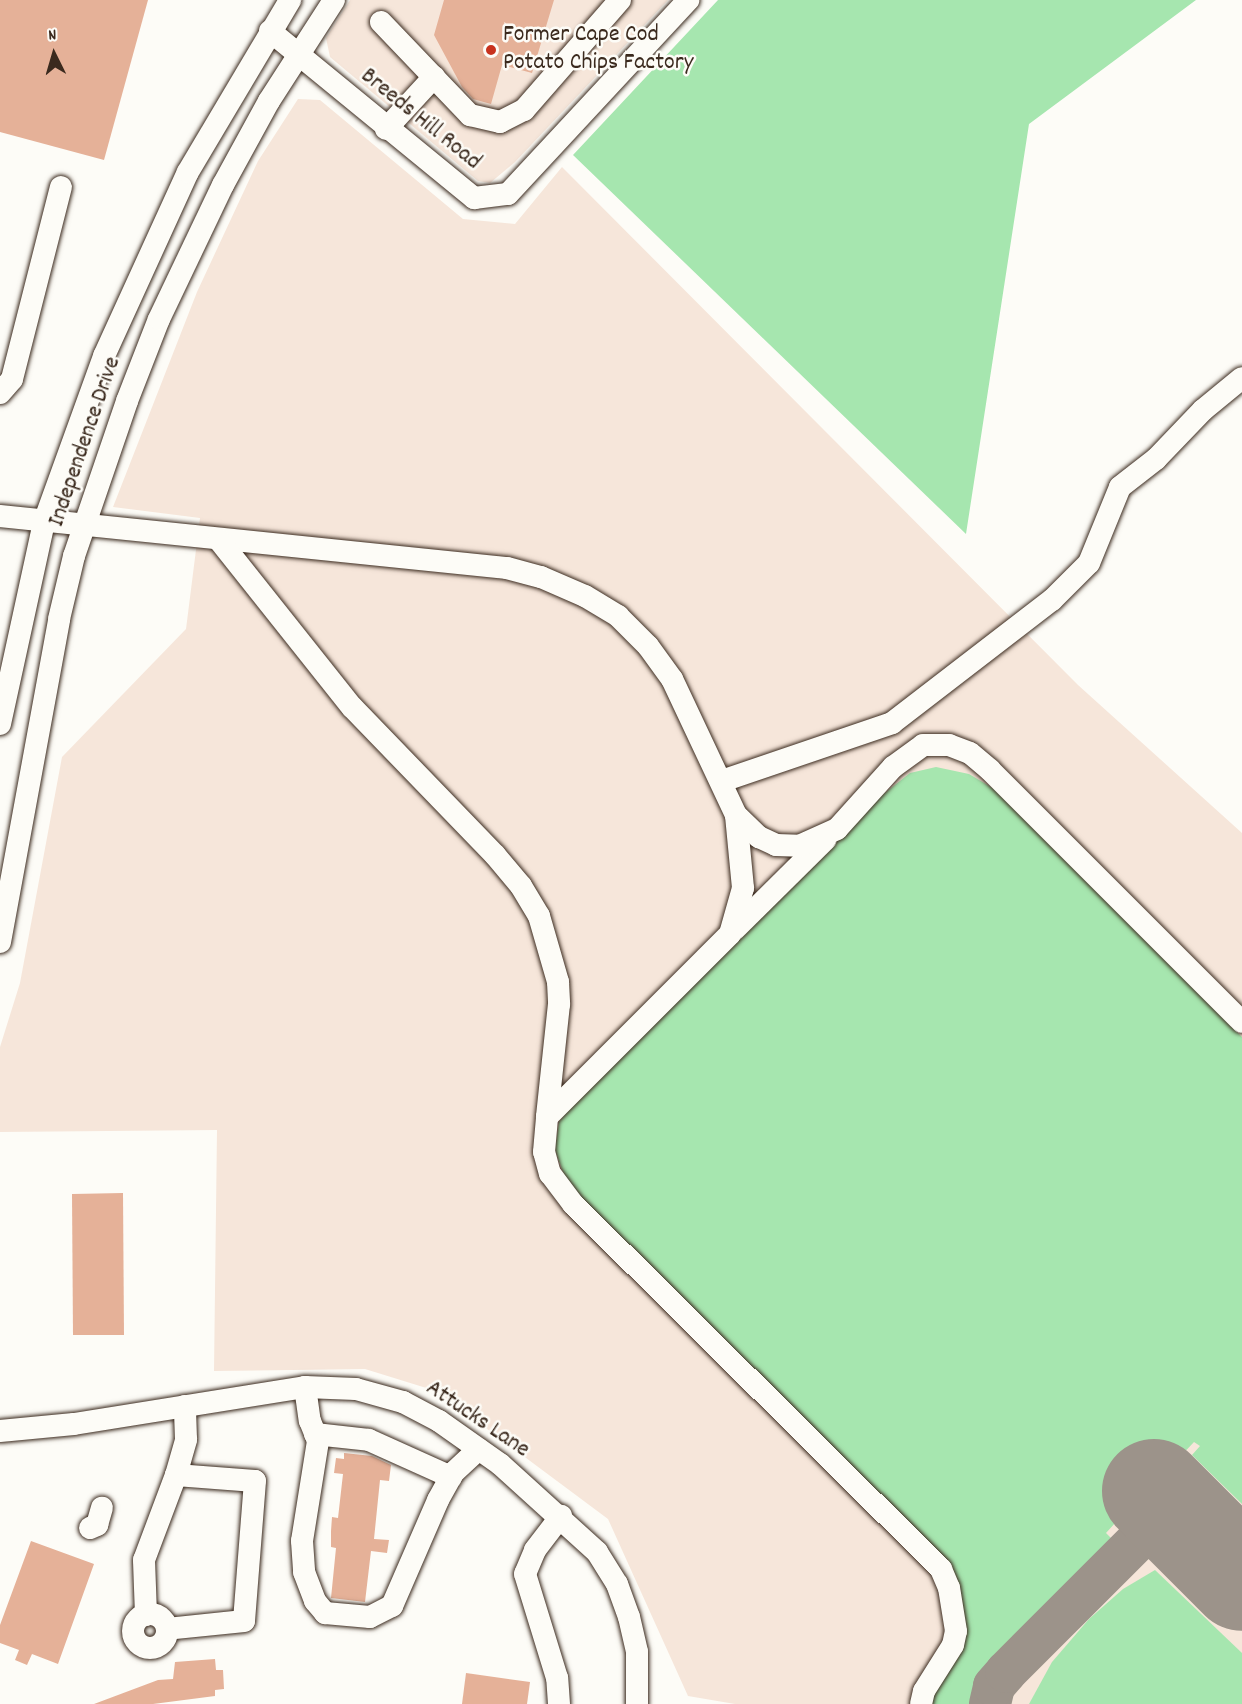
<!DOCTYPE html>
<html>
<head>
<meta charset="utf-8">
<style>
  body { margin:0 }
  #map { position:relative; width:1242px; height:1704px; overflow:hidden; background:#fdfcf7; font-family:Dekko,sans-serif }
  div>[style] { position:absolute }
  .built>* { inset:0; background:#f6e6da }
  .green>* { inset:0; background:#a6e6af }
  .taxiway>* { height:42px; margin:-21px; padding:0 21px; transform-origin:21px; border-radius:21px; background:#9c938a }
  .runway>* { height:104px; margin:-52px; padding:0 52px; transform-origin:52px; border-radius:52px; background:#9c938a }
  .building>* { inset:0; background:#e5b198 }
  .roads { filter:drop-shadow(0 0 2px #3b2a1e) drop-shadow(0 0 2px #3b2a1e) }
  .minor>* { height:22px; margin:-11px; padding:0 11px; transform-origin:11px; border-radius:11px; background:#fdfcf7 }
  .minor>.ring { margin:-11px; padding:0; box-sizing:content-box; background:none; border:22px solid #fdfcf7; border-radius:50% }
  .dots>* { width:16px; height:16px; translate:-50% -50%; box-sizing:border-box; border:3px solid #fdfcf7; border-radius:50% }
  span { translate:-50% -50%; white-space:nowrap; text-align:center; line-height:1.15; -webkit-text-stroke:5px #fdfcf7; paint-order:stroke }
  .poi-label { font-size:24px; color:#3b2a1e }
  .left { translate:0 -50%; text-align:left }
  .street-label { font-size:24px; color:#3b2a1e }
  .north { position:absolute; left:24px; top:24px; width:60px; height:60px; -webkit-text-stroke:4px #fdfcf7; paint-order:stroke; rotate:355deg; font-size:16px; font-weight:700; line-height:24px; text-align:center; color:#3b2a1e }
  .north::after { content:''; display:block; margin:auto; width:21px; height:27px; background:#3b2a1e; clip-path:polygon(50% 0,100% 100%,50% 72%,0 100%) }
</style>
</head>
<body>
<div id="map">
  <div class="built">
    <div style="clip-path:polygon(350px 0,668px 0,515px 162px,490px 183px,478px 181px,330px 57px,326px 38px)"></div>
    <div style="clip-path:polygon(298px 99px,320px 100px,463px 219px,515px 224px,562px 167px,1078px 685px,1242px 833px,1242px 1704px,735px 1704px,688px 1696px,608px 1519px,436px 1391px,365px 1369px,214px 1371px,217px 1130px,0 1132px,0 1047px,20px 983px,62px 757px,186px 629px,200px 518px,113px 507px,197px 292px,258px 161px)"></div>
  </div>
  <div class="green">
    <div style="clip-path:polygon(718px 0,1196px 0,1029px 124px,966px 534px,573px 155px)"></div>
    <div style="clip-path:polygon(936px 767px,969px 774px,1001px 793px,1242px 1037px,1242px 1504px,1192px 1455px,1200px 1446px,1194px 1442px,1175px 1462px,1178px 1466px,1130px 1515px,1126px 1511px,1106px 1533px,1112px 1539px,985px 1668px,976px 1683px,971px 1704px,931px 1704px,959px 1592px,567px 1183px,555px 1150px,559px 1122px,568px 1110px,881px 796px,910px 773px)"></div>
    <div style="clip-path:polygon(1155px 1570px,1242px 1653px,1242px 1704px,1029px 1704px,1052px 1662px,1089px 1619px,1123px 1589px)"></div>
  </div>
  <div class="taxiway">
    <div style="left:990px;top:1704px;width:18px;rotate:-77deg"></div>
    <div style="left:994px;top:1686px;width:18px;rotate:-49deg"></div>
    <div style="left:1006px;top:1672px;width:232px;rotate:-45deg"></div>
  </div>
  <div class="runway">
    <div style="left:1154px;top:1491px;width:124px;rotate:45deg"></div>
  </div>
  <div class="building">
    <div style="clip-path:polygon(0 0,148px 0,104px 160px,0 132px)"></div>
    <div style="clip-path:polygon(444px 0,554px 0,532px 73px,502px 65px,491px 104px,473px 99px,462px 87px,434px 35px)"></div>
    <div style="clip-path:polygon(123px 1193px,124px 1335px,73px 1335px,72px 1194px)"></div>
    <div style="clip-path:polygon(344px 1453px,372px 1456px,391px 1465px,389px 1481px,380px 1480px,374px 1539px,389px 1540px,387px 1553px,371px 1551px,365px 1602px,331px 1598px,336px 1548px,331px 1547px,331px 1531px,332px 1517px,338px 1518px,343px 1474px,334px 1473px,336px 1458px,344px 1459px)"></div>
    <div style="clip-path:polygon(31px 1541px,94px 1564px,58px 1664px,32px 1654px,27px 1665px,15px 1660px,19px 1650px,0 1643px,0 1625px)"></div>
    <div style="clip-path:polygon(215px 1659px,216px 1670px,223px 1670px,224px 1689px,215px 1690px,215px 1696px,153px 1704px,94px 1704px,158px 1680px,173px 1679px,175px 1662px)"></div>
    <div style="clip-path:polygon(466px 1673px,530px 1682px,527px 1704px,462px 1704px)"></div>
  </div>
  <div class="roads">
    <div class="minor">
      <div style="left:381px;top:22px;width:129px;rotate:46.3deg"></div>
      <div style="left:470px;top:115px;width:31px;rotate:13deg"></div>
      <div style="left:500px;top:122px;width:27px;rotate:-27deg"></div>
      <div style="left:524px;top:110px;width:146px;rotate:-48.9deg"></div>
      <div style="left:270px;top:31px;width:264px;rotate:39.3deg"></div>
      <div style="left:474px;top:198px;width:34px;rotate:-7deg"></div>
      <div style="left:508px;top:194px;width:265px;rotate:-47.1deg"></div>
      <div style="left:386px;top:129px;width:71px;rotate:-47.3deg"></div>
      <div style="left:0;top:393px;width:18px;rotate:-49deg"></div>
      <div style="left:12px;top:379px;width:198px;rotate:-75.7deg"></div>
      <div style="left:0;top:516px;width:510px;rotate:5.86deg"></div>
      <div style="left:507px;top:568px;width:35px;rotate:15deg"></div>
      <div style="left:541px;top:577px;width:48px;rotate:23.4deg"></div>
      <div style="left:585px;top:596px;width:39px;rotate:31deg"></div>
      <div style="left:618px;top:616px;width:42px;rotate:45deg"></div>
      <div style="left:648px;top:646px;width:41px;rotate:54deg"></div>
      <div style="left:672px;top:679px;width:150px;rotate:64.8deg"></div>
      <div style="left:219px;top:540px;width:213px;rotate:51.5deg"></div>
      <div style="left:352px;top:707px;width:206px;rotate:46deg"></div>
      <div style="left:495px;top:855px;width:40px;rotate:50deg"></div>
      <div style="left:521px;top:886px;width:35px;rotate:59deg"></div>
      <div style="left:539px;top:916px;width:69px;rotate:73.9deg"></div>
      <div style="left:558px;top:982px;width:22px;rotate:87deg"></div>
      <div style="left:559px;top:1004px;width:114px;rotate:96.1deg"></div>
      <div style="left:0;top:724px;width:207px;rotate:-77.7deg"></div>
      <div style="left:44px;top:522px;width:177px;rotate:-70.1deg"></div>
      <div style="left:104px;top:356px;width:202px;rotate:-65.5deg"></div>
      <div style="left:188px;top:172px;width:200px;rotate:-59.3deg"></div>
      <div style="left:722px;top:781px;width:180px;rotate:-18.8deg"></div>
      <div style="left:892px;top:723px;width:202px;rotate:-37.6deg"></div>
      <div style="left:1052px;top:600px;width:52px;rotate:-45deg"></div>
      <div style="left:1089px;top:563px;width:82px;rotate:-67.8deg"></div>
      <div style="left:1120px;top:487px;width:46px;rotate:-37.9deg"></div>
      <div style="left:1156px;top:459px;width:68px;rotate:-46.2deg"></div>
      <div style="left:1203px;top:410px;width:50px;rotate:-39.4deg"></div>
      <div style="left:735px;top:929px;width:127px;rotate:-44.7deg"></div>
      <div style="left:0;top:942px;width:328px;rotate:-79.6deg"></div>
      <div style="left:59px;top:619px;width:65px;rotate:-76.6deg"></div>
      <div style="left:74px;top:556px;width:164px;rotate:-71.1deg"></div>
      <div style="left:127px;top:401px;width:88px;rotate:-68.7deg"></div>
      <div style="left:159px;top:319px;width:148px;rotate:-64.5deg"></div>
      <div style="left:223px;top:185px;width:96px;rotate:-61.3deg"></div>
      <div style="left:269px;top:101px;width:120px;rotate:-57.2deg"></div>
      <div style="left:305px;top:1387px;width:34px;rotate:82deg"></div>
      <div style="left:310px;top:1421px;width:22px;rotate:68deg"></div>
      <div style="left:318px;top:1441px;width:101px;rotate:99.1deg"></div>
      <div style="left:302px;top:1541px;width:31px;rotate:86deg"></div>
      <div style="left:304px;top:1572px;width:31px;rotate:69deg"></div>
      <div style="left:315px;top:1601px;width:16px;rotate:50deg"></div>
      <div style="left:325px;top:1613px;width:45px;rotate:5.1deg"></div>
      <div style="left:370px;top:1617px;width:25px;rotate:-27deg"></div>
      <div style="left:392px;top:1606px;width:116px;rotate:-66.5deg"></div>
      <div style="left:438px;top:1500px;width:31px;rotate:-61deg"></div>
      <div style="left:453px;top:1473px;width:35px;rotate:-43deg"></div>
      <div style="left:0;top:1431px;width:74px;rotate:-5.4deg"></div>
      <div style="left:74px;top:1424px;width:234px;rotate:-9.1deg"></div>
      <div style="left:305px;top:1387px;width:51px;rotate:2.2deg"></div>
      <div style="left:356px;top:1389px;width:49px;rotate:15.5deg"></div>
      <div style="left:403px;top:1402px;width:41px;rotate:27.8deg"></div>
      <div style="left:439px;top:1421px;width:75px;rotate:35.2deg"></div>
      <div style="left:500px;top:1464px;width:131px;rotate:42.2deg"></div>
      <div style="left:597px;top:1552px;width:38px;rotate:58deg"></div>
      <div style="left:617px;top:1584px;width:35px;rotate:70deg"></div>
      <div style="left:629px;top:1617px;width:36px;rotate:77deg"></div>
      <div style="left:637px;top:1652px;width:52px;rotate:90deg"></div>
      <div style="left:315px;top:1434px;width:54px;rotate:6.3deg"></div>
      <div style="left:369px;top:1440px;width:90px;rotate:24.3deg"></div>
      <div style="left:176px;top:1475px;width:37px;rotate:-74deg"></div>
      <div style="left:186px;top:1439px;width:33px;rotate:-92deg"></div>
      <div style="left:90px;top:1528px;width:8px;rotate:-23deg"></div>
      <div style="left:97px;top:1525px;width:18px;rotate:-74deg"></div>
      <div class="ring" style="left:133px;top:1614px;width:12px;height:12px"></div>
      <div style="left:146px;top:1615px;width:55px;rotate:-92.1deg"></div>
      <div style="left:144px;top:1560px;width:91px;rotate:-69.4deg"></div>
      <div style="left:176px;top:1475px;width:79px;rotate:4.3deg"></div>
      <div style="left:255px;top:1481px;width:140px;rotate:94.5deg"></div>
      <div style="left:244px;top:1621px;width:77px;rotate:174.1deg"></div>
      <div style="left:559px;top:1704px;width:26px;rotate:-94deg"></div>
      <div style="left:557px;top:1678px;width:109px;rotate:-107.1deg"></div>
      <div style="left:525px;top:1574px;width:26px;rotate:-67deg"></div>
      <div style="left:535px;top:1550px;width:43px;rotate:-52.6deg"></div>
      <div style="left:921px;top:1704px;width:13px;rotate:-77deg"></div>
      <div style="left:924px;top:1691px;width:54px;rotate:-57.8deg"></div>
      <div style="left:953px;top:1645px;width:14px;rotate:-78deg"></div>
      <div style="left:956px;top:1631px;width:44px;rotate:-99.2deg"></div>
      <div style="left:949px;top:1588px;width:21px;rotate:-113deg"></div>
      <div style="left:941px;top:1569px;width:518px;rotate:-135.23deg"></div>
      <div style="left:573px;top:1204px;width:38px;rotate:-127deg"></div>
      <div style="left:550px;top:1174px;width:23px;rotate:-105deg"></div>
      <div style="left:544px;top:1152px;width:35px;rotate:-85deg"></div>
      <div style="left:547px;top:1117px;width:259px;rotate:-45deg"></div>
      <div style="left:730px;top:934px;width:48px;rotate:-74.2deg"></div>
      <div style="left:743px;top:888px;width:73px;rotate:-95.5deg"></div>
      <div style="left:736px;top:815px;width:32px;rotate:44deg"></div>
      <div style="left:759px;top:837px;width:19px;rotate:25deg"></div>
      <div style="left:776px;top:845px;width:23px;rotate:2deg"></div>
      <div style="left:799px;top:846px;width:42px;rotate:-24.1deg"></div>
      <div style="left:837px;top:829px;width:84px;rotate:-47.9deg"></div>
      <div style="left:893px;top:767px;width:37px;rotate:-36deg"></div>
      <div style="left:923px;top:745px;width:26px"></div>
      <div style="left:949px;top:745px;width:22px;rotate:21deg"></div>
      <div style="left:970px;top:753px;width:26px;rotate:40deg"></div>
      <div style="left:990px;top:770px;width:356px;rotate:45deg"></div>
    </div>
  </div>
  <div class="dots">
    <div style="left:491px;top:50px;background:#c8321e"></div>
  </div>
  <div class="poi-label">
    <span class="left" style="left:503px;top:50px">Former Cape Cod<br>Potato Chips Factory</span>
  </div>
  <div class="street-label">
    <span style="left:420px;top:120px;rotate:39deg">Breeds Hill Road</span>
    <span style="left:86px;top:442px;rotate:-71deg">Independence Drive</span>
    <span style="left:477px;top:1420px;rotate:34deg">Attucks Lane</span>
  </div>
  <div class="north">N</div>
</div>
</body>
</html>
